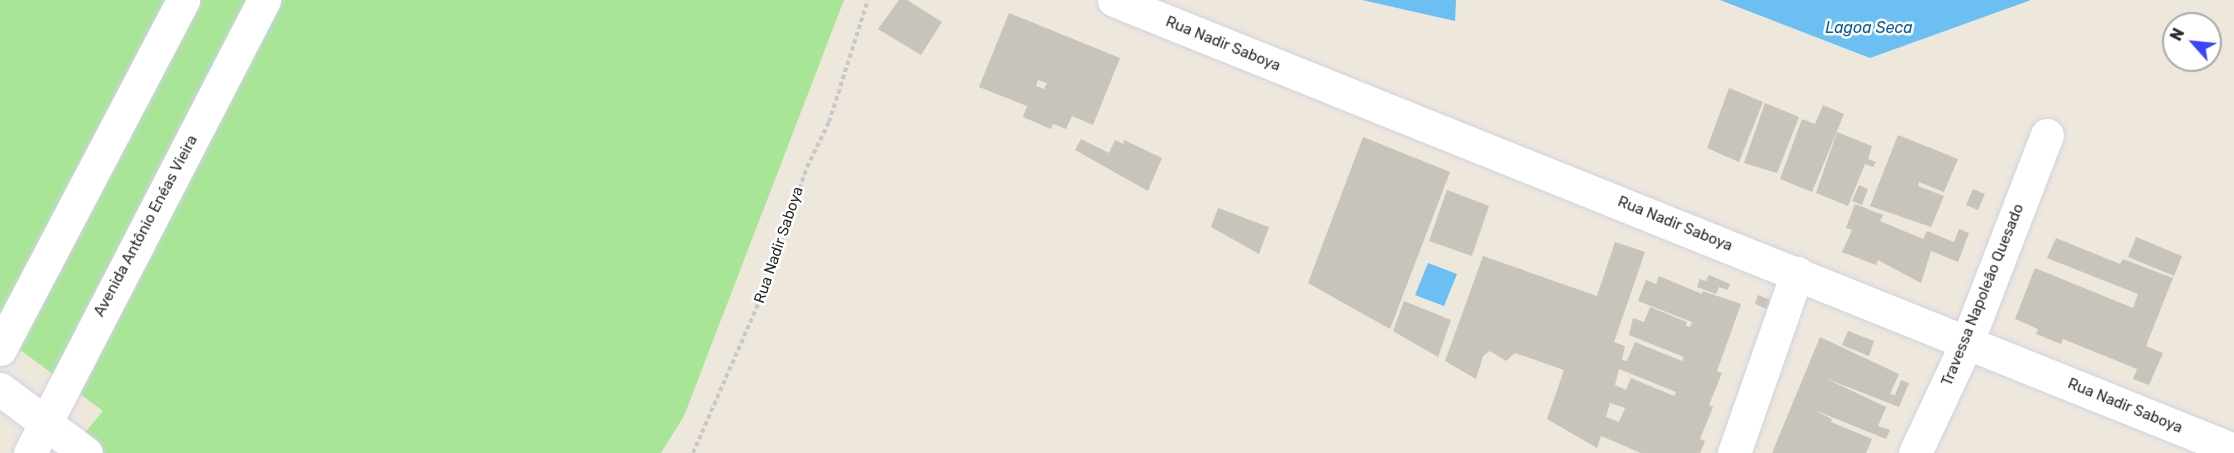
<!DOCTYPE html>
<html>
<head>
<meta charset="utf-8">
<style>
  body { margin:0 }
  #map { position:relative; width:2234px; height:453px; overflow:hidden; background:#ede7dc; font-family:Rubik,sans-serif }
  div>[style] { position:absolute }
  .green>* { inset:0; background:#a8e597 }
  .water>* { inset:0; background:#6cbff2 }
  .building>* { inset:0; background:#c8c4bb }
  .path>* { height:4px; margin-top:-2px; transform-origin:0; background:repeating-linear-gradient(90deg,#c8c8c8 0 4.5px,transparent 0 7.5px) }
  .roads { filter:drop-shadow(0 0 2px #d1d2e3) drop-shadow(0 0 2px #d1d2e3) }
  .minor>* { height:33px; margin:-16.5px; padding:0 16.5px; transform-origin:16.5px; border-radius:16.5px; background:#fff }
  span { translate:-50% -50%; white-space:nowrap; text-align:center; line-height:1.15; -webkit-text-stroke:5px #fff; paint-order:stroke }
  .street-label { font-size:15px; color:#2a2a2a }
  .water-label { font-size:16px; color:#0a5b9f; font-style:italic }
  .north { position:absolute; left:2162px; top:12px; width:60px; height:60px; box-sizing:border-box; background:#fff; border:2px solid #aaa; border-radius:50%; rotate:297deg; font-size:16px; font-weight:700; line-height:24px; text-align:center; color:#2a2a2a }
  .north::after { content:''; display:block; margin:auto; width:21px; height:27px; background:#3746fe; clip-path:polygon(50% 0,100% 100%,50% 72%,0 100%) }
</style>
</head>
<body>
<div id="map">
  <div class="green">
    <div style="clip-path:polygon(0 0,844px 0,684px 416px,661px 453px,68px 453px,103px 411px,0 335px)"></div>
  </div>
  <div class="water">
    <div style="clip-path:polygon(1362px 0,1456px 0,1455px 21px)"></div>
    <div style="clip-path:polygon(1720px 0,2031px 0,1870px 58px)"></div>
    <div style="clip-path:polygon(1428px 263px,1457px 274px,1444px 306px,1415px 295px)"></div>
  </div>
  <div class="building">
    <div style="clip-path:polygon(899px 0,907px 0,942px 22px,921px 55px,878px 29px)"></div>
    <div style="clip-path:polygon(evenodd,1009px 13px,1120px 58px,1093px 125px,1072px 116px,1066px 129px,1053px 124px,1051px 129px,1023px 117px,1027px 106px,979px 87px,1009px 13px,1038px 80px,1047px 83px,1044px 89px,1036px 86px,1038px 80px)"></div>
    <div style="clip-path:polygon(1729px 88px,1763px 102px,1739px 162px,1707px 148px)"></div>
    <div style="clip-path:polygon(1765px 103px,1799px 117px,1777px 173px,1744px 163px)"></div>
    <div style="clip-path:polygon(1823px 105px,1844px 114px,1812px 192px,1780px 179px,1802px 119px,1815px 124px)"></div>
    <div style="clip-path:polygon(1837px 132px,1872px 146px,1868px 159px,1876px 162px,1873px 167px,1865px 164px,1848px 206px,1816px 193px)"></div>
    <div style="clip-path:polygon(1898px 135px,1958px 159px,1944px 192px,1919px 182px,1918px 186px,1944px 196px,1931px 227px,1870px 206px)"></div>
    <div style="clip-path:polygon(1363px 137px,1450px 172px,1390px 329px,1308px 283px)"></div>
    <div style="clip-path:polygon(1081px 139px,1109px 153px,1115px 140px,1123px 144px,1124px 140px,1162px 158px,1148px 191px,1075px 150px)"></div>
    <div style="clip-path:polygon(1859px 185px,1868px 189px,1862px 205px,1852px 201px)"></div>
    <div style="clip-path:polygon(1973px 189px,1985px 194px,1978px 210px,1966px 205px)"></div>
    <div style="clip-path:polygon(1447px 190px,1489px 206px,1472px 256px,1429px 241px)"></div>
    <div style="clip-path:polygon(1855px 204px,1883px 215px,1880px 221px,1923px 239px,1927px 231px,1954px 242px,1959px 229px,1969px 233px,1958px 262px,1931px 251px,1921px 283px,1878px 260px,1876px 265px,1842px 252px,1852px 230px,1846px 228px)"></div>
    <div style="clip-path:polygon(1218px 208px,1269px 227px,1259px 254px,1211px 227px)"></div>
    <div style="clip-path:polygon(2136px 237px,2182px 256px,2174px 276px,2128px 257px)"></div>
    <div style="clip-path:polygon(2056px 238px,2120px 264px,2123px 259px,2173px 278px,2146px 346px,2163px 353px,2149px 385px,2133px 379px,2137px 369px,2063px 339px,2061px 344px,2036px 334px,2038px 329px,2015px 319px,2035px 268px,2133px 308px,2138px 294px,2047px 258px)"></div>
    <div style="clip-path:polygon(evenodd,1615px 242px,1645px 252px,1614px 342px,1625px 346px,1622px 360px,1627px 361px,1635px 342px,1682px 361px,1684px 357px,1629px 335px,1633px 318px,1644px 322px,1650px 307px,1687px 322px,1686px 326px,1690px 327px,1692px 322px,1638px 301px,1646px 280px,1656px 284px,1659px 276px,1702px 294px,1703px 291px,1741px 304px,1717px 371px,1722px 373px,1709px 405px,1713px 407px,1700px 439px,1705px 441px,1700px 453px,1641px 453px,1601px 436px,1597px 448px,1547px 419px,1564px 370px,1515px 353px,1506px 361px,1490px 351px,1483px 356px,1476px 379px,1445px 361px,1483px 256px,1597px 296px,1615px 242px,1619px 369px,1676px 392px,1674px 396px,1631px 378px,1626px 390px,1615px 385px,1619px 369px,1615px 242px,1610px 403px,1625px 408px,1619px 422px,1606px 417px,1610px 403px)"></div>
    <div style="clip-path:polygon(1709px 275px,1730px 284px,1728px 290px,1719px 287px,1716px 294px,1697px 287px,1700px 279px,1706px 281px)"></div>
    <div style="clip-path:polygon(1758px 295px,1775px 302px,1771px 311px,1755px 304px)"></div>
    <div style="clip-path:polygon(1404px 301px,1451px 320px,1438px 357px,1393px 331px)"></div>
    <div style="clip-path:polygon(1848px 331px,1874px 341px,1869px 356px,1842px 345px)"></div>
    <div style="clip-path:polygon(1820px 337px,1899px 374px,1890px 394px,1895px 395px,1901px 380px,1909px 383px,1899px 407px,1825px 378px,1886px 407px,1878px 426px,1890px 430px,1886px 439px,1812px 409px,1832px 419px,1831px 422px,1872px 439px,1866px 453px,1772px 453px)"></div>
  </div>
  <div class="path">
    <div style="left:693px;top:453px;width:188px;rotate:-66.4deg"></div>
    <div style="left:768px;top:281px;width:120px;rotate:-71.1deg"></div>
    <div style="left:807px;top:167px;width:50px;rotate:-63.9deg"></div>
    <div style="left:829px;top:122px;width:128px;rotate:-72.3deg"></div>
  </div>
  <div class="roads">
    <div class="minor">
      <div style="left:1114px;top:0;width:1207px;rotate:21.89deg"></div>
      <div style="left:0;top:349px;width:394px;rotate:-62.3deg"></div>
      <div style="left:0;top:389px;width:107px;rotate:36.7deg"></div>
      <div style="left:30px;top:453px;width:510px;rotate:-62.68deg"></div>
      <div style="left:1734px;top:453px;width:191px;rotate:-70.7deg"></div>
      <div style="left:1915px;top:453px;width:123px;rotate:-64.9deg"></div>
      <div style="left:1967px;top:342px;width:222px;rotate:-68.9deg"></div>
    </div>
  </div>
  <div class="street-label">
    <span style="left:1223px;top:44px;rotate:22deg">Rua Nadir Saboya</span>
    <span style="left:1675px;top:224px;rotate:22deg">Rua Nadir Saboya</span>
    <span style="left:146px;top:226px;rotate:-62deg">Avenida Antônio Enéas Vieira</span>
    <span style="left:779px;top:245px;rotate:-71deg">Rua Nadir Saboya</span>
    <span style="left:1983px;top:295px;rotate:-68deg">Travessa Napoleão Quesado</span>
    <span style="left:2125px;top:406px;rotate:22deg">Rua Nadir Saboya</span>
  </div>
  <div class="water-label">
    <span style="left:1869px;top:28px">Lagoa Seca</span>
  </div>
  <div class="north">N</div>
</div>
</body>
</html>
